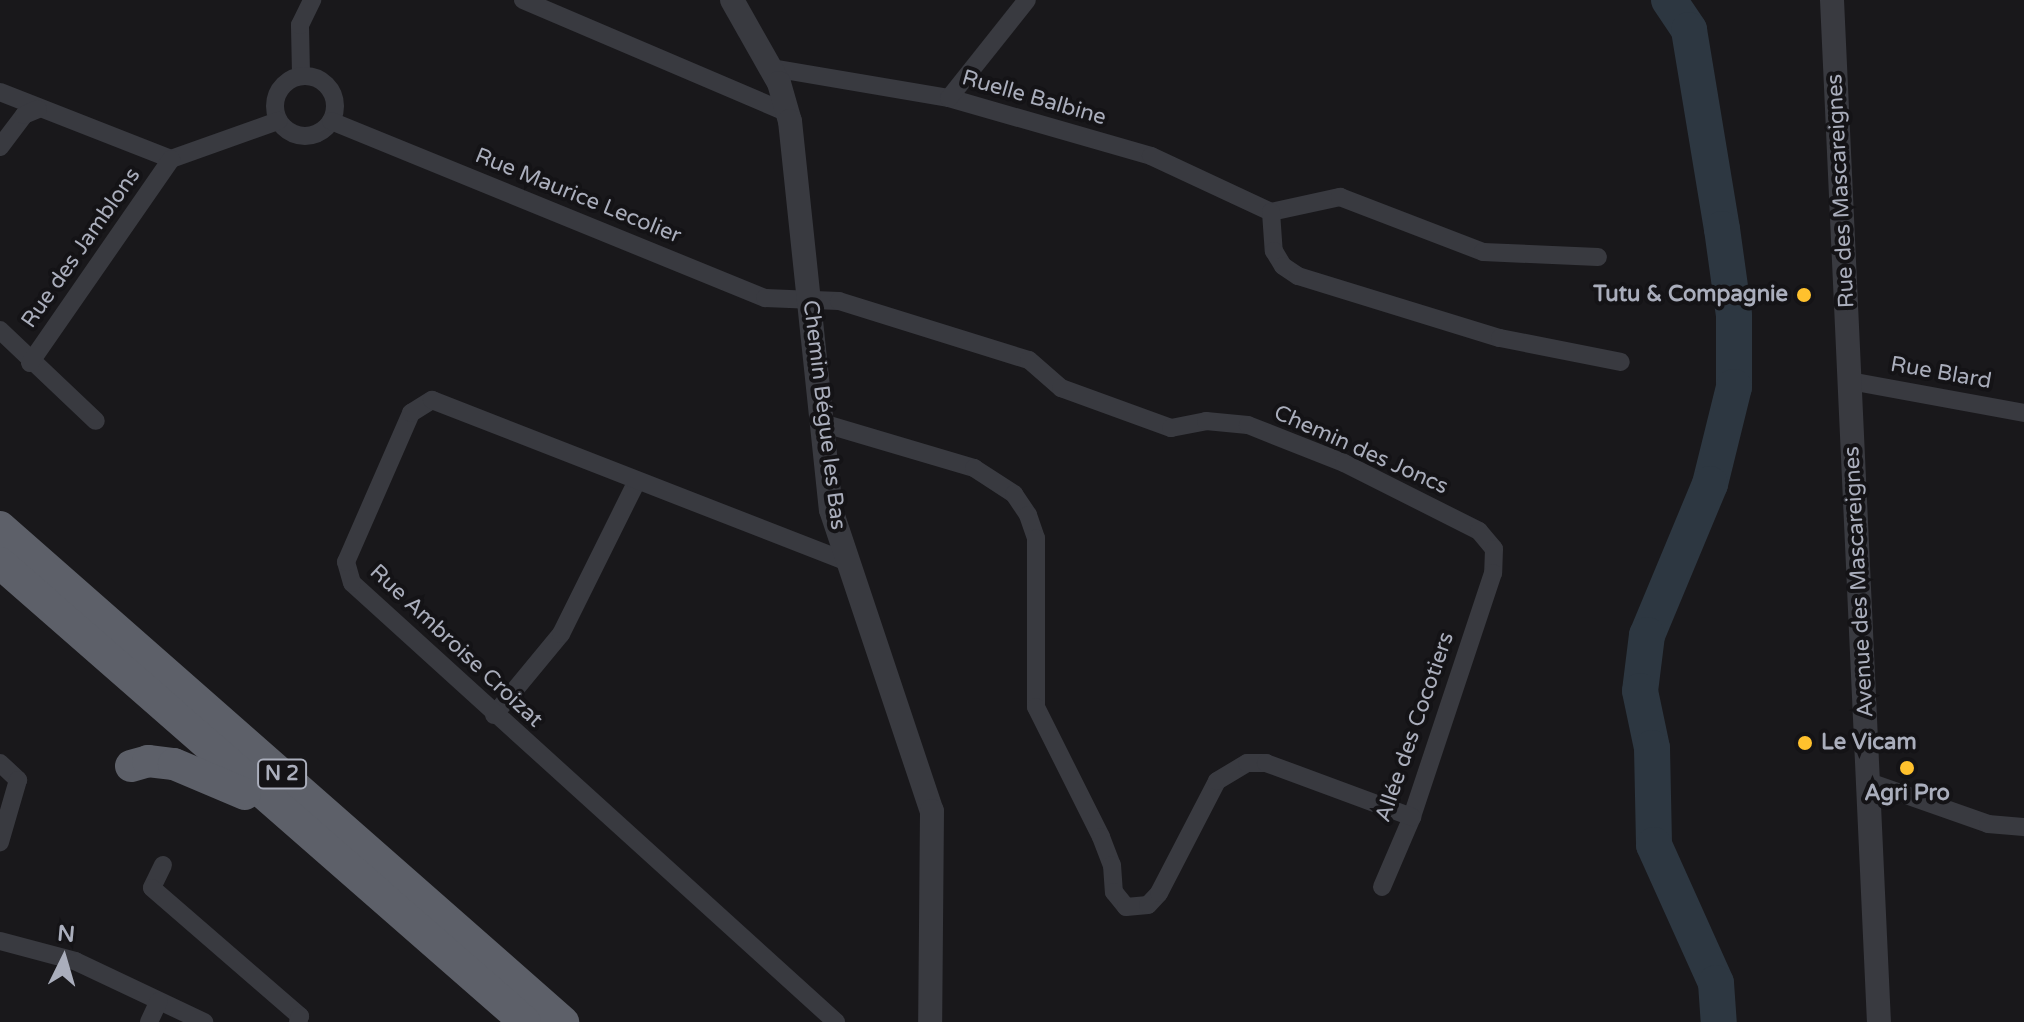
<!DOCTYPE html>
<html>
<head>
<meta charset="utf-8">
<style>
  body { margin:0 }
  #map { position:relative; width:2024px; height:1022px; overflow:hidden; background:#19181b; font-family:"Varela Round",sans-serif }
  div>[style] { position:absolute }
  .river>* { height:36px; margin:-18px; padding:0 18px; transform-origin:18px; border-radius:18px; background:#2d3741 }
  .minor>* { height:18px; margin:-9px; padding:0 9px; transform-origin:9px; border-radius:9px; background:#393a40 }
  .minor>.ring { margin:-9px; padding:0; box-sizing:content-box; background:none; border:18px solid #393a40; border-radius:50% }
  .tertiary>* { height:24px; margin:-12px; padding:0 12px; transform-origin:12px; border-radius:12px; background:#393a40 }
  .trunk>* { height:32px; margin:-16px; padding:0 16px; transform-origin:16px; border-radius:16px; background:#5d6069 }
  .dots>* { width:22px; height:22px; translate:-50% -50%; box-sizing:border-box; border:4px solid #141316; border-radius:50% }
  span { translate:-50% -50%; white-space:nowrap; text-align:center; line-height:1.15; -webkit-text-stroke:8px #141316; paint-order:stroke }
  .shield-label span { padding:2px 6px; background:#141316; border:2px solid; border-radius:6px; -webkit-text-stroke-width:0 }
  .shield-label { font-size:20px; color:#aaaebc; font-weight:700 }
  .street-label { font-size:22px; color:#aaaebc }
  .poi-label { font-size:22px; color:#aaaebc; font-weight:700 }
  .right { translate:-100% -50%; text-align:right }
  .left { translate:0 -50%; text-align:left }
  .north { position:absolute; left:24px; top:918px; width:80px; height:80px; -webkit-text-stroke:6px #141316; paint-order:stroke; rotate:5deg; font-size:22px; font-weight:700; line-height:32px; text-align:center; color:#aaaebc }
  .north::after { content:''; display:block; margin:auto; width:28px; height:36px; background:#aaaebc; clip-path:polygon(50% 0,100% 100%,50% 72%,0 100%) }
</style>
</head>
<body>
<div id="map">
  <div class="river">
    <div style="left:1669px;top:0;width:36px;rotate:56deg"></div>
    <div style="left:1689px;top:30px;width:202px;rotate:80.6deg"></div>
    <div style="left:1722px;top:229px;width:87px;rotate:82.1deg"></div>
    <div style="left:1734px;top:315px;width:72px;rotate:90deg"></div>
    <div style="left:1734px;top:387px;width:100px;rotate:103.9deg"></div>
    <div style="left:1710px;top:484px;width:164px;rotate:112.6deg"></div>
    <div style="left:1647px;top:635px;width:56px;rotate:97.1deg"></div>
    <div style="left:1640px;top:691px;width:58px;rotate:78.1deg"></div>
    <div style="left:1652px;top:748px;width:97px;rotate:88.8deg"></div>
    <div style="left:1654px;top:845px;width:151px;rotate:65.8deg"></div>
    <div style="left:1716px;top:983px;width:39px;rotate:86deg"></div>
  </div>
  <div class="minor">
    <div style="left:523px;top:0;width:288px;rotate:23.1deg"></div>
    <div style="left:772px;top:68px;width:180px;rotate:9.6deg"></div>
    <div style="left:949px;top:98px;width:210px;rotate:16deg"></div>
    <div style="left:1151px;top:156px;width:132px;rotate:25deg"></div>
    <div style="left:1271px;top:212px;width:71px;rotate:-12.3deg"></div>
    <div style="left:1340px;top:197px;width:153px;rotate:21deg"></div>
    <div style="left:1483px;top:252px;width:115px;rotate:2.5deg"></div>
    <div style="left:301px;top:74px;width:49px;rotate:-91.2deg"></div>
    <div style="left:300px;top:25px;width:28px;rotate:-64deg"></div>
    <div class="ring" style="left:275px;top:76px;width:42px;height:42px"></div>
    <div style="left:0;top:92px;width:184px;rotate:21.4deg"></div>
    <div style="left:171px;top:159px;width:114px;rotate:-19.6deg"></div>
    <div style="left:949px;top:98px;width:125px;rotate:-51.5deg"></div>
    <div style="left:331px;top:121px;width:469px;rotate:22.2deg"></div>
    <div style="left:765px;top:298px;width:74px;rotate:2.3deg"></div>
    <div style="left:839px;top:301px;width:199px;rotate:17.3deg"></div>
    <div style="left:1029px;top:360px;width:43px;rotate:41.2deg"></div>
    <div style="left:1061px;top:388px;width:117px;rotate:20deg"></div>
    <div style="left:1171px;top:428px;width:36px;rotate:-11deg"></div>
    <div style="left:1206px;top:421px;width:42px;rotate:5.4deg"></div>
    <div style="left:1248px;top:425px;width:103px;rotate:21.6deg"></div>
    <div style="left:1344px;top:463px;width:151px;rotate:26.7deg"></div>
    <div style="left:1479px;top:531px;width:23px;rotate:50deg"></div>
    <div style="left:1494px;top:549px;width:24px;rotate:92deg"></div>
    <div style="left:1493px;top:573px;width:257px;rotate:108.4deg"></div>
    <div style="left:1412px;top:817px;width:76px;rotate:113.2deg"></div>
    <div style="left:0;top:147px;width:40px;rotate:-53deg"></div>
    <div style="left:24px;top:115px;width:15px;rotate:-23deg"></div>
    <div style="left:1271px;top:212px;width:39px;rotate:86deg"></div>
    <div style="left:1274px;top:251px;width:17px;rotate:59deg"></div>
    <div style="left:1283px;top:266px;width:18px;rotate:34deg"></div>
    <div style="left:1298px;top:276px;width:211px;rotate:17.1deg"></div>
    <div style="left:1500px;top:338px;width:123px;rotate:11.2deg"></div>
    <div style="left:0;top:330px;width:132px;rotate:43.5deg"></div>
    <div style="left:30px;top:363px;width:248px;rotate:-55.3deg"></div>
    <div style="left:1850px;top:381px;width:177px;rotate:10.4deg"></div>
    <div style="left:822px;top:423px;width:159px;rotate:16.5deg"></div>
    <div style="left:974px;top:468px;width:48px;rotate:33deg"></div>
    <div style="left:1014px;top:494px;width:25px;rotate:56deg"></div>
    <div style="left:1028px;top:515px;width:24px;rotate:71deg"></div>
    <div style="left:1036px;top:538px;width:169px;rotate:90deg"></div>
    <div style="left:1036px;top:707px;width:145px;rotate:63.4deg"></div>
    <div style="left:1101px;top:837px;width:30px;rotate:69deg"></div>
    <div style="left:1112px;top:865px;width:27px;rotate:86deg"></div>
    <div style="left:1114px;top:892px;width:19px;rotate:51deg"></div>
    <div style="left:1126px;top:907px;width:22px;rotate:-5deg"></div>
    <div style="left:1148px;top:905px;width:16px;rotate:-47deg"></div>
    <div style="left:1159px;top:893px;width:126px;rotate:-62.6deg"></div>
    <div style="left:1217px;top:781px;width:35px;rotate:-31deg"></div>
    <div style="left:1247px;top:763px;width:19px"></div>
    <div style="left:1266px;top:763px;width:156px;rotate:20.3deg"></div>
    <div style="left:494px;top:715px;width:105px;rotate:-50.4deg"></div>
    <div style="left:561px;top:634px;width:169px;rotate:-63.6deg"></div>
    <div style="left:0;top:763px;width:25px;rotate:43deg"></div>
    <div style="left:18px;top:780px;width:65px;rotate:106.2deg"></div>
    <div style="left:1869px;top:782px;width:126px;rotate:19.4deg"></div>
    <div style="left:1988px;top:824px;width:36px;rotate:5deg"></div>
    <div style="left:163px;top:865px;width:25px;rotate:116deg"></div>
    <div style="left:152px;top:888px;width:196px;rotate:40.9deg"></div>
    <div style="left:300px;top:1016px;width:6px;rotate:108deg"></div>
    <div style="left:0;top:941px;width:78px;rotate:14.9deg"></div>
    <div style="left:75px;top:961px;width:143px;rotate:25.3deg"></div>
    <div style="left:149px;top:1022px;width:23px;rotate:-65deg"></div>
    <div style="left:836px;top:1022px;width:653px;rotate:-137.79deg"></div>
    <div style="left:352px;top:583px;width:22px;rotate:-106deg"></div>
    <div style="left:346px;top:562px;width:163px;rotate:-66.4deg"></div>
    <div style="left:411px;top:413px;width:25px;rotate:-32deg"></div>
    <div style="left:432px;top:400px;width:443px;rotate:21.3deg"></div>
  </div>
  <div class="tertiary">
    <div style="left:732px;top:0;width:95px;rotate:60.5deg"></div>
    <div style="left:779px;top:83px;width:40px;rotate:74deg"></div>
    <div style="left:790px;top:121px;width:391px;rotate:84deg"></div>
    <div style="left:831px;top:510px;width:317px;rotate:71.5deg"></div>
    <div style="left:932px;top:811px;width:211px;rotate:90.5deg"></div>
    <div style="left:1832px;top:0;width:1023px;rotate:87.37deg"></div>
  </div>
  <div class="trunk">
    <div style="left:0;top:527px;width:750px;rotate:41.32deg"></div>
    <div style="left:0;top:563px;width:697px;rotate:41.16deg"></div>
    <div style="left:131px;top:766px;width:18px;rotate:-16deg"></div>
    <div style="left:148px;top:761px;width:26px;rotate:7deg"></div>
    <div style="left:174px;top:764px;width:77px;rotate:22.9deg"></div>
  </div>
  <div class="dots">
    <div style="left:1804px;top:295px;background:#ffc12d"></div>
    <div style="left:1805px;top:743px;background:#ffc12d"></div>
    <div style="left:1907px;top:768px;background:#ffc12d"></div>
  </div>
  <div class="shield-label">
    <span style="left:282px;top:774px">N 2</span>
  </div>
  <div class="street-label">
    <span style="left:1034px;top:98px;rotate:16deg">Ruelle Balbine</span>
    <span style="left:1841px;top:191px;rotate:-93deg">Rue des Mascareignes</span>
    <span style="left:578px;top:196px;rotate:22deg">Rue Maurice Lecolier</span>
    <span style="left:81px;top:248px;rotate:-55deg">Rue des Jamblons</span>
    <span style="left:1941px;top:373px;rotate:10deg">Rue Blard</span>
    <span style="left:824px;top:415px;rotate:83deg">Chemin Bégue les Bas</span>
    <span style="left:1361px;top:450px;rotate:24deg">Chemin des Joncs</span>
    <span style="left:1859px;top:582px;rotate:-93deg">Avenue des Mascareignes</span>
    <span style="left:456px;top:646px;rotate:43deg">Rue Ambroise Croizat</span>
    <span style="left:1415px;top:727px;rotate:-71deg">Allée des Cocotiers</span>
  </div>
  <div class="poi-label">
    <span class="right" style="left:1788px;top:295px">Tutu &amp; Compagnie</span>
    <span class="left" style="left:1821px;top:743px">Le Vicam</span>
    <span style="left:1907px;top:794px">Agri Pro</span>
  </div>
  <div class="north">N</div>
</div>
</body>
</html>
